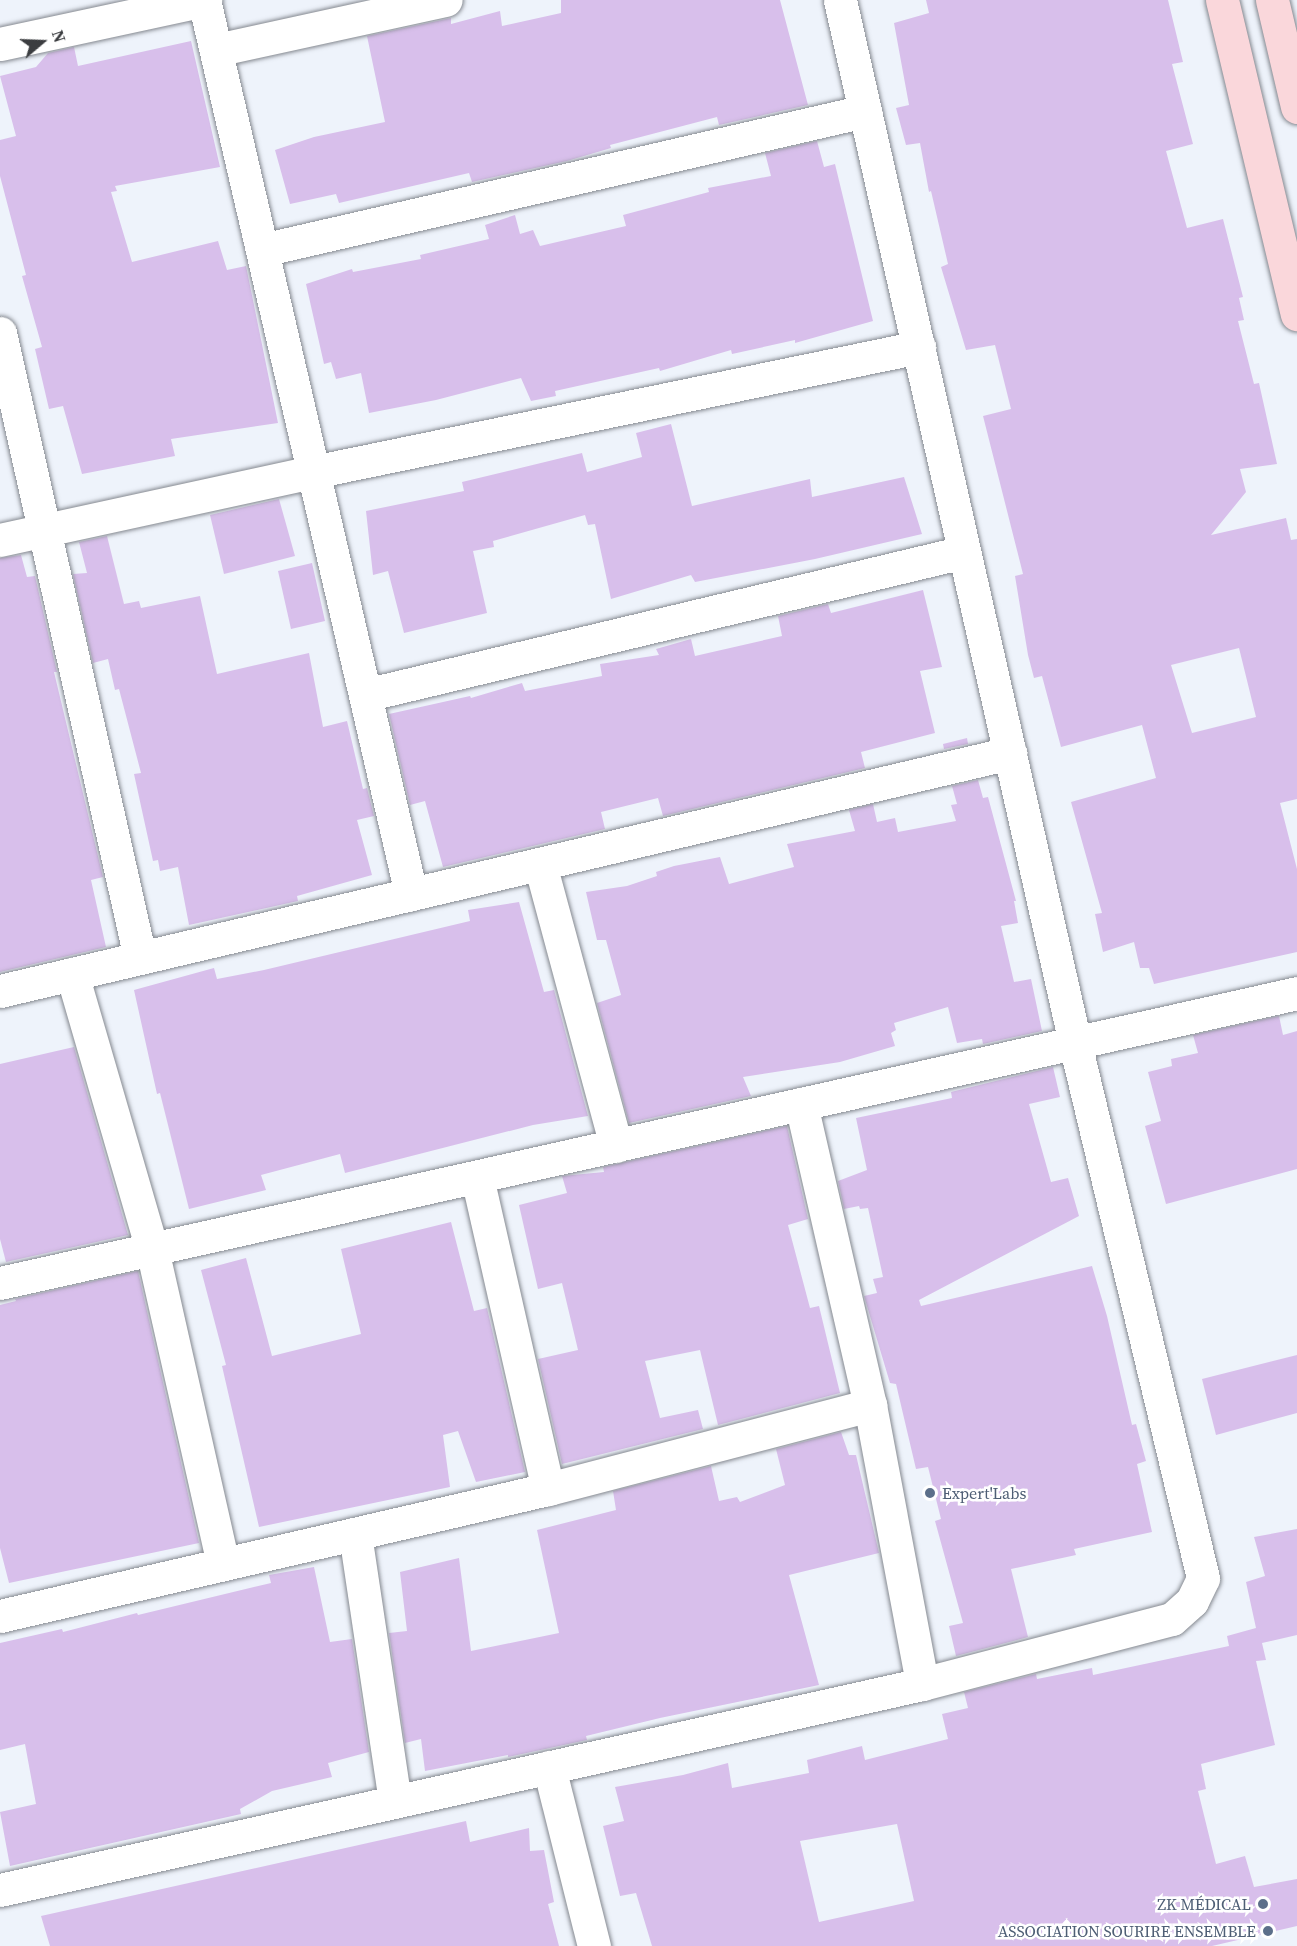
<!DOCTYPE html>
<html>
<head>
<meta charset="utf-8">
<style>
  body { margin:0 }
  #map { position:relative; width:1297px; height:1946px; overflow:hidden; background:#eef3fb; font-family:"Source Serif 4",serif }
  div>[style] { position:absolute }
  .building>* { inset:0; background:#d8bfeb }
  .roads { filter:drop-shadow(0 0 2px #858990) drop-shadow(0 0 2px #858990) }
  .minor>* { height:33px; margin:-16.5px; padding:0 16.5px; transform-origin:16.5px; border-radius:16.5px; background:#fff }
  .primary>* { height:33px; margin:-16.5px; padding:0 16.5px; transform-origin:16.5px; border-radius:16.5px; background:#fad7db }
  .dots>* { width:16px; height:16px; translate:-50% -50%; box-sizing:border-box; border:3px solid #fff; border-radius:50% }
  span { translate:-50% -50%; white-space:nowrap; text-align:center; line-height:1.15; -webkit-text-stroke:5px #fff; paint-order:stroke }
  .service-label { font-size:16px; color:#4e5e75 }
  .left { translate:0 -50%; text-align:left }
  .right { translate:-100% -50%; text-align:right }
  .north { position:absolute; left:12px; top:12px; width:60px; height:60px; -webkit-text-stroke:4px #fff; paint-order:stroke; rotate:71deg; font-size:16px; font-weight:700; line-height:24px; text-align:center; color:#3b3d40 }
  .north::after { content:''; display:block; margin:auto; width:21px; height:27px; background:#3b3d40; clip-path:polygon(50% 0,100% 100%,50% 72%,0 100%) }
</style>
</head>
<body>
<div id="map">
  <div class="building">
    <div style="clip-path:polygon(561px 0,780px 0,808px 105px,719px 125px,717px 117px,610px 145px,611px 148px,567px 161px,472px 182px,469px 173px,339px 203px,336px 194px,290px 204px,275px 150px,314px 137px,385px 122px,367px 36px,451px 18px,451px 24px,500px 11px,502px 26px,561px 13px)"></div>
    <div style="clip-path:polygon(evenodd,926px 0,1168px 0,1183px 62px,1172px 64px,1193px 144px,1166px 151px,1187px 228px,1223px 219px,1243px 297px,1239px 298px,1244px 320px,1238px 321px,1254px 384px,1259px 383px,1277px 464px,1240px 469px,1246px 492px,1211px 535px,1286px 518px,1291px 540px,1297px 539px,1297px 799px,1280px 803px,1297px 869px,1297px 952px,1154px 984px,1149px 968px,1140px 968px,1134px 942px,1103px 952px,1095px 914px,1102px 913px,1071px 802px,1156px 778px,1142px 725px,1061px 747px,1042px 676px,1034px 678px,1028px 655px,1015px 576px,1023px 574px,983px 416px,1011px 409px,995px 345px,966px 350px,941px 267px,948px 264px,931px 191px,929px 192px,920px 143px,906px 145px,896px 108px,909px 105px,894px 23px,929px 13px,926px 0,1239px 648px,1256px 717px,1192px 733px,1171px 665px,1239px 648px)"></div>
    <div style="clip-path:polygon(191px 41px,220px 167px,115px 186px,117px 191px,111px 192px,132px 262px,218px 241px,227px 270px,246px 266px,278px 423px,171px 439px,175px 456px,82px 474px,63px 406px,49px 409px,35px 349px,42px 347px,22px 276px,26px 275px,0 176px,0 140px,16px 136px,0 76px,36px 67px,48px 53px,74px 47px,78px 66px)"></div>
    <div style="clip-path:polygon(817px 141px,824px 167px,835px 164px,873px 321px,795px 343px,795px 340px,732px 354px,731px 350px,660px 371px,659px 368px,555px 391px,556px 396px,531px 401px,521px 378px,436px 400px,369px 413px,361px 373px,336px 379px,331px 362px,324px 364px,306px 284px,352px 269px,353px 272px,421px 259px,420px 255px,489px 239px,485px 225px,515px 215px,520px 234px,533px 230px,540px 246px,626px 226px,623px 215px,709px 192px,708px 188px,771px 176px,765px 153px)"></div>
    <div style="clip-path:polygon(671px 424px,692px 506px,810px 479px,812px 497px,904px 477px,922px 534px,815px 559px,695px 582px,691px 575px,611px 599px,595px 524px,588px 525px,585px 515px,493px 541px,494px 547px,473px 551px,487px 613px,404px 633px,388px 571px,373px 575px,366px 511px,464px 491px,462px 482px,582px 453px,587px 472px,642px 457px,636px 433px)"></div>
    <div style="clip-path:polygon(279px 499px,295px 556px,224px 574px,210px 515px)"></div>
    <div style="clip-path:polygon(107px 536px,124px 604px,139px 601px,141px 608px,200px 596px,217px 674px,309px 653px,323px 727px,347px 721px,363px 789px,367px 788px,374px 816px,357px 820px,372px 875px,297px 896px,298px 901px,189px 925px,178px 867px,160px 871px,158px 860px,153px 861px,134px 774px,141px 773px,119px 689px,115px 690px,108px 659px,93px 663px,73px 574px,87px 573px,79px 542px)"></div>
    <div style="clip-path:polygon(21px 555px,27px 577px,35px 576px,57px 672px,54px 672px,103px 877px,91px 880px,106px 947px,0 972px,0 558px)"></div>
    <div style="clip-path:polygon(312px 563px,325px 621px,291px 629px,278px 571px)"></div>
    <div style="clip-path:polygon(923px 590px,942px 667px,920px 671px,935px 733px,861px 752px,865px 768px,663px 816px,658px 798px,601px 812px,605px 829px,443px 867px,425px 801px,410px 805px,389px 714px,470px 696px,471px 698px,522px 683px,525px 691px,602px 676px,600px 664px,659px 655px,656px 649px,691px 639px,695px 656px,782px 636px,778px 616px,828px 604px,831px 613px)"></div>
    <div style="clip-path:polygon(967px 738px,968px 744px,944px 749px,943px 744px)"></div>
    <div style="clip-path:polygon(978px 780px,983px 798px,988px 797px,1016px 901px,1014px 901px,1018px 923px,1001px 926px,1014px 982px,1031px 979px,1042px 1031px,983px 1044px,982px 1039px,957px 1043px,948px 1007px,894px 1023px,896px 1030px,891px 1033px,895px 1046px,840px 1062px,743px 1077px,751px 1096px,629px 1123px,597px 1003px,621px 995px,606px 940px,597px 940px,586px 892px,627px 886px,657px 876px,656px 872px,674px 866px,720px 857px,729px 884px,794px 867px,787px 844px,855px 831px,849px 810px,873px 804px,877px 822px,895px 818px,898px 832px,956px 821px,951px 805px,957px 804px,952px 786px)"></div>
    <div style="clip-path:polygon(519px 902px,544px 992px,554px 990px,588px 1116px,533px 1125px,345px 1173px,340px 1154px,261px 1175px,266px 1190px,189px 1209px,160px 1093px,157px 1094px,134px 990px,214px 968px,217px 979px,264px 970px,470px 921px,468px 910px)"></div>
    <div style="clip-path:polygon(1279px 1016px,1283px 1035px,1297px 1031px,1297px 1169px,1166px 1204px,1145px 1126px,1161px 1121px,1148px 1072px,1172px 1066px,1171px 1059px,1198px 1053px,1193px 1035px)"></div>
    <div style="clip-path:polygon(74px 1047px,128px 1235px,6px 1262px,0 1239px,0 1064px)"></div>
    <div style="clip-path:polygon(1053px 1067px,1060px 1097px,1029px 1104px,1051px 1182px,1068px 1178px,1079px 1216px,919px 1300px,921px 1306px,1092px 1266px,1107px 1316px,1132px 1425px,1136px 1424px,1146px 1461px,1137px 1464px,1152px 1532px,1074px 1549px,1076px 1555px,1011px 1569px,1028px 1637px,956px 1656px,949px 1626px,963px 1623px,935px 1521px,941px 1519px,928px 1467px,916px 1469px,896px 1384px,890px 1383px,864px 1296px,877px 1293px,873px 1279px,883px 1277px,868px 1208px,860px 1209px,859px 1206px,844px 1209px,838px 1181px,867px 1170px,856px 1118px,952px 1098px,951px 1092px)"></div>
    <div style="clip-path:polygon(787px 1126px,808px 1219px,788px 1225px,810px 1308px,819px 1306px,840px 1393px,718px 1425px,700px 1350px,645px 1361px,660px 1418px,698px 1410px,703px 1429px,562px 1464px,538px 1359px,578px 1350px,562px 1283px,538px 1289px,519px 1205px,567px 1193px,562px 1176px,604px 1172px,603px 1167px)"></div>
    <div style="clip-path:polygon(451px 1222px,474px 1311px,487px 1308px,525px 1472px,476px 1482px,458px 1431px,443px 1435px,450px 1487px,259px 1527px,222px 1366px,226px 1365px,201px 1270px,246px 1258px,272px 1356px,361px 1334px,341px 1249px)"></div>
    <div style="clip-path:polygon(138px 1271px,199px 1543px,9px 1583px,0 1548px,0 1305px,16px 1301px,15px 1299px)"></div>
    <div style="clip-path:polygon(1297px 1355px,1297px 1413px,1216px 1435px,1202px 1379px)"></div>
    <div style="clip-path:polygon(841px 1432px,849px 1455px,856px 1455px,879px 1553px,789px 1575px,819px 1685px,660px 1718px,586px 1736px,587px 1740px,508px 1757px,508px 1755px,425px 1771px,421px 1739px,405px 1743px,389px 1633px,407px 1631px,400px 1572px,459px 1558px,471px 1651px,559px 1633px,537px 1530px,616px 1510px,613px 1491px,711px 1466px,719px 1501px,737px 1497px,740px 1502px,785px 1485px,776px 1449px)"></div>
    <div style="clip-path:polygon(evenodd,1297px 1529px,1297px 1635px,1262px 1643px,1266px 1660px,1256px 1661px,1275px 1745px,1201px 1764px,1206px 1789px,1198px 1791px,1216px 1864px,1245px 1856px,1254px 1887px,1297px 1879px,1297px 1926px,1212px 1946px,652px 1946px,636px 1893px,620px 1896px,603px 1826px,624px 1821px,615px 1787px,683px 1775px,728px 1763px,732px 1788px,809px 1773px,807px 1760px,862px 1746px,865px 1760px,948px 1739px,942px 1714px,968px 1708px,964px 1692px,1036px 1674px,1037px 1679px,1092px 1668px,1093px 1675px,1229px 1646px,1227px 1636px,1256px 1628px,1246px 1582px,1265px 1576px,1254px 1537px,1297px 1529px,897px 1824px,914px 1901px,819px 1922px,800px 1841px,897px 1824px)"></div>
    <div style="clip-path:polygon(314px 1567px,330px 1642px,352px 1639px,369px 1752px,328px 1763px,332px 1777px,272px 1791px,240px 1809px,241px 1814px,10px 1866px,0 1812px,36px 1804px,25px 1744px,0 1750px,0 1643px,62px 1629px,63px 1632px,137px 1613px,138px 1615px,271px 1583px,269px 1575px)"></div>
    <div style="clip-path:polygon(466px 1821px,470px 1842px,529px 1828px,530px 1851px,544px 1850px,554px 1902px,548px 1904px,559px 1946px,50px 1946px,41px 1916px)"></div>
  </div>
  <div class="roads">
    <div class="minor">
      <div style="left:204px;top:0;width:918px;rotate:76.96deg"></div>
      <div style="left:0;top:44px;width:210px;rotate:-12.1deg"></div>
      <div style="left:216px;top:50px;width:235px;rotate:-12.3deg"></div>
      <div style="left:262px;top:250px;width:619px;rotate:-12.98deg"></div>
      <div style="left:0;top:333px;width:640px;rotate:77.37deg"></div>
      <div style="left:0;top:540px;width:320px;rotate:-12.3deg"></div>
      <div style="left:313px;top:472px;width:619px;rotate:-11.65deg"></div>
      <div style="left:365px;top:695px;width:616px;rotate:-13.43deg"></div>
      <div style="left:540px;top:864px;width:292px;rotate:74.9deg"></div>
      <div style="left:72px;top:974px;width:286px;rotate:73.8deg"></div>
      <div style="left:152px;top:1249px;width:323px;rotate:77.3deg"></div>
      <div style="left:0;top:991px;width:1038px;rotate:-13.26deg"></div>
      <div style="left:801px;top:1104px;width:309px;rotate:77.1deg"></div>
      <div style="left:870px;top:1405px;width:284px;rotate:79.4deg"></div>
      <div style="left:477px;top:1177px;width:320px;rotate:77.2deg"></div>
      <div style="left:0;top:1283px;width:1329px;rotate:-12.6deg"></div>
      <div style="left:355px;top:1534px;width:270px;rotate:81.5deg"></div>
      <div style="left:0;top:1616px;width:563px;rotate:-13.05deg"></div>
      <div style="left:548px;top:1489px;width:333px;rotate:-14.6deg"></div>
      <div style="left:549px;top:1767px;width:185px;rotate:75.9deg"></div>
      <div style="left:0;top:1890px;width:945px;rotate:-12.59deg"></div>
      <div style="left:922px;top:1684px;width:258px;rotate:-14.6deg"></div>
      <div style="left:1172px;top:1619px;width:27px;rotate:-42deg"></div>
      <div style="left:1192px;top:1601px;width:25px;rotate:-64deg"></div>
      <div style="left:1203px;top:1578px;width:550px;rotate:-103.46deg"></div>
      <div style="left:1075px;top:1043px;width:1069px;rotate:-102.7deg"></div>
    </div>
    <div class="primary">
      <div style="left:1222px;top:0;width:323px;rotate:76.6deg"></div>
      <div style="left:1272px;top:0;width:110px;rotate:76.8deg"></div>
    </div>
  </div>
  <div class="dots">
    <div style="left:930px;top:1493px;background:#5c6f8a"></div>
    <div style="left:1263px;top:1904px;background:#5c6f8a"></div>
    <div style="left:1268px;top:1931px;background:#5c6f8a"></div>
  </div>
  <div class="service-label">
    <span class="left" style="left:942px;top:1493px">Expert'Labs</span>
    <span class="right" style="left:1251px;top:1904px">ZK MÉDICAL</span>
    <span class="right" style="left:1256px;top:1931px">ASSOCIATION SOURIRE ENSEMBLE</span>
  </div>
  <div class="north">N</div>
</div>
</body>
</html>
